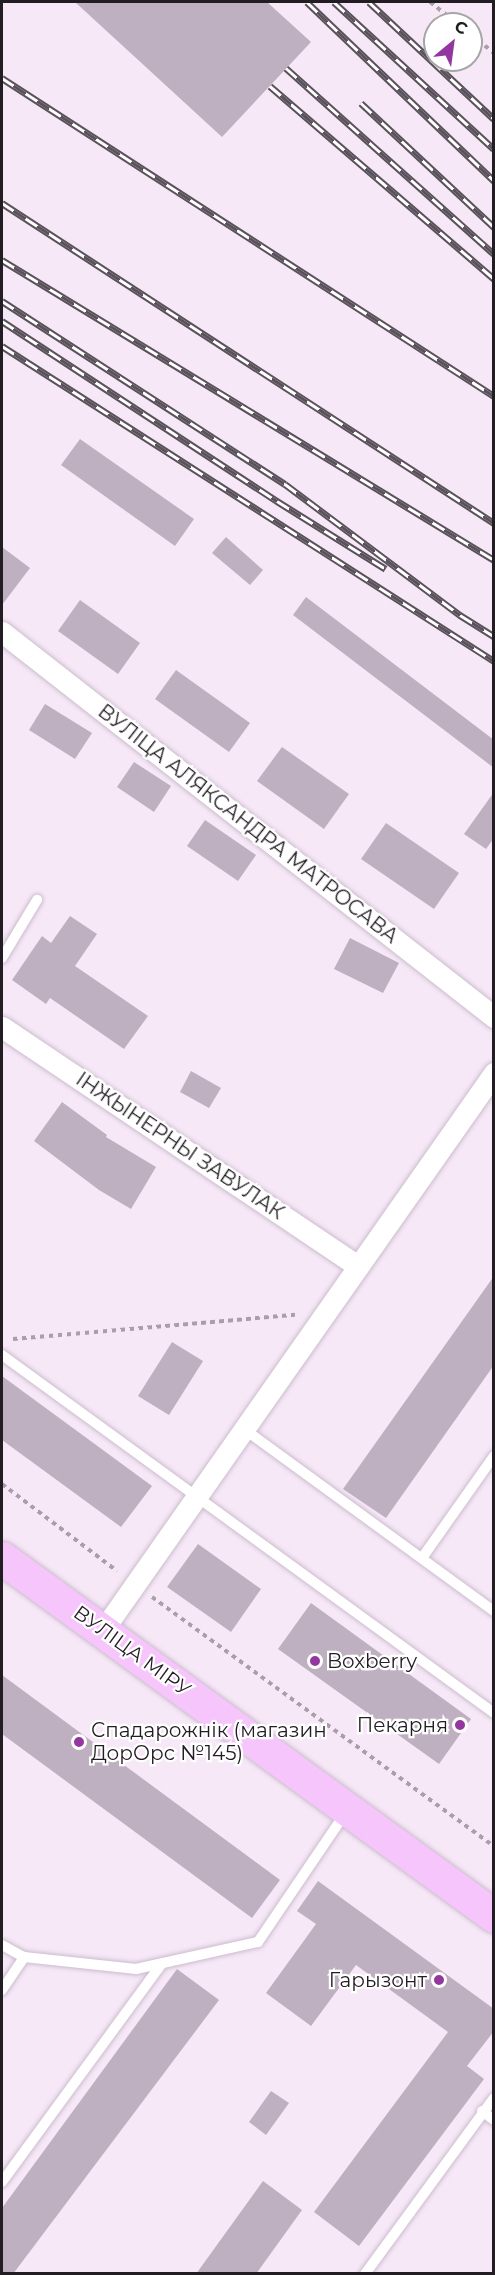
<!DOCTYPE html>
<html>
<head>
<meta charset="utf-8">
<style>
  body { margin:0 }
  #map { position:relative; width:495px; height:2275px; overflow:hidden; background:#f7e8f8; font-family:Montserrat,sans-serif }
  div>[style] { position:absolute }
  .building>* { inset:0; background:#beb0c0 }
  .path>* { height:4px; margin-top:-2px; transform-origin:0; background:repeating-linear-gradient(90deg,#aa9eab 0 4.5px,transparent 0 9px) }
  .roads { filter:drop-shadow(0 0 2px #cbbdcd) drop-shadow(0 0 2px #cbbdcd) }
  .service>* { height:10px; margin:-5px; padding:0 5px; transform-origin:5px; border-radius:5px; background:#fff }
  .minor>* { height:21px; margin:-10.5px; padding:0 10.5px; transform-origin:10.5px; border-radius:10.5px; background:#fff }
  .primary>* { height:33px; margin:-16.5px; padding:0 16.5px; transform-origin:16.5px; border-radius:16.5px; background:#f6c5fb }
  .rail>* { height:7px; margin-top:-3.5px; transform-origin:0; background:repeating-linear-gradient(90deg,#fff 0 14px,#5a525b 0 28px); box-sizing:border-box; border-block:2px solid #5a525b }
  .dots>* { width:16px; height:16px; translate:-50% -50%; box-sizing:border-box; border:3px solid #fff; border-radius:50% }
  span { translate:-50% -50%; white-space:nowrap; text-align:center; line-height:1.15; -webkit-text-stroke:4.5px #fff; paint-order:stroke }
  .street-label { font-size:20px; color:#221d23 }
  .poi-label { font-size:20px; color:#221d23 }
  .left { translate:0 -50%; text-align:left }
  .right { translate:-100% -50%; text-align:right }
  .frame { position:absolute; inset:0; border:3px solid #221d23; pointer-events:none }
  .north { position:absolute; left:423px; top:12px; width:60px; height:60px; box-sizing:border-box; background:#fff; border:2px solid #a7a5a7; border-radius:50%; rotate:29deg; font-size:16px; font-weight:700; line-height:24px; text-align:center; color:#221d23 }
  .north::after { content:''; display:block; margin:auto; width:21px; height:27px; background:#9436a0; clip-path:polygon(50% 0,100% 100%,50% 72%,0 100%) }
</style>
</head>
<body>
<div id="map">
  <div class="building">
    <div style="clip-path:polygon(75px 2px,267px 2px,311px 42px,222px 137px)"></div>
    <div style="clip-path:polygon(80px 439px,194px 519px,175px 546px,61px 465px)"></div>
    <div style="clip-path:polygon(226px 537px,263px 570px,250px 585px,212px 553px)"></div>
    <div style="clip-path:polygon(2px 547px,30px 568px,2px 605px)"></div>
    <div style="clip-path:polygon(306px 597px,494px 740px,494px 768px,293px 615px)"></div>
    <div style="clip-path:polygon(80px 600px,140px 643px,118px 674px,58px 631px)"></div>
    <div style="clip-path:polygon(176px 670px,250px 723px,229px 752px,155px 699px)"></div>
    <div style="clip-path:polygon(45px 704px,92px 733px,75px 759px,29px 730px)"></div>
    <div style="clip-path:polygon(282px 747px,349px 794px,324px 829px,257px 781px)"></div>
    <div style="clip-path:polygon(134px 762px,171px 786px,154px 812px,117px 787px)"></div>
    <div style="clip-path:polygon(494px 792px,494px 838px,486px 849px,464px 834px)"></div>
    <div style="clip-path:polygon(205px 820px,256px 855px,238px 881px,187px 846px)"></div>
    <div style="clip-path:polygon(386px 823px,459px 873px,434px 909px,361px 859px)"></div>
    <div style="clip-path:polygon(70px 916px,97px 934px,75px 966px,148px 1016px,124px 1049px,50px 998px,46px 1004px,12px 980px,42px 936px,51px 943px)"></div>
    <div style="clip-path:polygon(350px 938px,399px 963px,383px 993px,334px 969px)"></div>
    <div style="clip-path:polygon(191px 1071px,221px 1088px,209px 1108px,180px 1092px)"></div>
    <div style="clip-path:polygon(62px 1102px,107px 1135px,106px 1137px,156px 1167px,131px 1209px,99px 1190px,34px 1141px)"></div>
    <div style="clip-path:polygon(494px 1276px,494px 1365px,386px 1518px,343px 1489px)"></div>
    <div style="clip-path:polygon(172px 1342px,203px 1361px,169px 1415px,138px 1396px)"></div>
    <div style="clip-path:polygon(2px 1376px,152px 1486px,121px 1527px,2px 1440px)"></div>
    <div style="clip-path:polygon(198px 1544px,261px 1589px,231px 1632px,167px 1587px)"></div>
    <div style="clip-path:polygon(311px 1603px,471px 1719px,439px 1764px,278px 1649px)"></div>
    <div style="clip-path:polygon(2px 1675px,280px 1880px,252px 1918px,2px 1734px)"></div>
    <div style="clip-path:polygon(318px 1881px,494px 2009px,494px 2031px,467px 2066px,484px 2079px,359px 2246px,314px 2212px,448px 2032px,356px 1965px,311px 2026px,266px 1993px,316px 1924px,297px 1911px)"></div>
    <div style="clip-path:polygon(177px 1969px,219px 2000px,13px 2274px,2px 2274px,2px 2208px)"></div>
    <div style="clip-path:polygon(271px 2091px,289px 2103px,266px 2135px,249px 2122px)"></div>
    <div style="clip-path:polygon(263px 2181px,302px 2210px,256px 2274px,196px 2274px)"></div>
  </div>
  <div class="path">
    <div style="left:430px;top:2px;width:36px;rotate:38deg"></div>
    <div style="left:471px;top:34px;width:30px;rotate:40deg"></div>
    <div style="left:13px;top:1339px;width:283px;rotate:-4.9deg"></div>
    <div style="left:2px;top:1484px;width:144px;rotate:37.1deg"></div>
    <div style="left:152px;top:1597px;width:423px;rotate:36.1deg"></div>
  </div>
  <div class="roads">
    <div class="service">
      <div style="left:2px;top:958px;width:68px;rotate:-58.9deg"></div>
      <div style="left:2px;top:1355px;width:608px;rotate:36.04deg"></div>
      <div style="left:244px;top:1429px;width:309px;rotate:36.1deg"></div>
      <div style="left:422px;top:1558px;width:125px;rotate:-54.8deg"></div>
      <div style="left:2px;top:1945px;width:25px;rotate:29deg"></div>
      <div style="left:24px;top:1957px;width:113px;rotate:6.1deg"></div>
      <div style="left:136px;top:1969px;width:125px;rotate:-12.5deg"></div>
      <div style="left:258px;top:1942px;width:157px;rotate:-55.9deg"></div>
      <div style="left:2px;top:1990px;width:40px;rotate:-56deg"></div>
      <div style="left:482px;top:2111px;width:15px;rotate:37deg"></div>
      <div style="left:2px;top:2182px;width:271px;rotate:-53.8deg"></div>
      <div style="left:365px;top:2274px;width:218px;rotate:-53.8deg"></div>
    </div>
    <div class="minor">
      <div style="left:2px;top:632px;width:625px;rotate:38.04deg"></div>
      <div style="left:2px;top:1027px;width:429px;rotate:33.9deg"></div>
      <div style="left:103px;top:1630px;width:681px;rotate:-54.93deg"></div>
    </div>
    <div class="primary">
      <div style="left:2px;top:1558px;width:608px;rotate:36.04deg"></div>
    </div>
  </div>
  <div class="rail">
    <div style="left:307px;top:2px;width:259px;rotate:43.7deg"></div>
    <div style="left:334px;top:2px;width:217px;rotate:42.6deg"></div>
    <div style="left:369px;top:2px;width:171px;rotate:43.1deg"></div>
    <div style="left:286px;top:68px;width:279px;rotate:41.8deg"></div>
    <div style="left:2px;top:78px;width:586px;rotate:32.88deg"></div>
    <div style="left:270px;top:86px;width:296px;rotate:40.7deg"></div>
    <div style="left:361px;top:103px;width:182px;rotate:43deg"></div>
    <div style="left:2px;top:203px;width:587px;rotate:33.04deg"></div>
    <div style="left:2px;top:260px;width:576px;rotate:31.37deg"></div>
    <div style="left:2px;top:301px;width:337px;rotate:32.9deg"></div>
    <div style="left:285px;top:484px;width:219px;rotate:36.8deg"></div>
    <div style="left:460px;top:615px;width:40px;rotate:32deg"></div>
    <div style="left:2px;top:321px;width:329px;rotate:33.2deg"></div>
    <div style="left:277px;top:501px;width:128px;rotate:32deg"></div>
    <div style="left:2px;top:346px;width:584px;rotate:32.63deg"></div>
  </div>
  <div class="dots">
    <div style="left:315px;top:1661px;background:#9436a0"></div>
    <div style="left:460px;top:1725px;background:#9436a0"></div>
    <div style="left:79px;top:1742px;background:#9436a0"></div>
    <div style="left:439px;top:1980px;background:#9436a0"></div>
  </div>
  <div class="street-label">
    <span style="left:248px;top:824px;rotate:38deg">ВУЛІЦА АЛЯКСАНДРА МАТРОСАВА</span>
    <span style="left:180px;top:1146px;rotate:34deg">ІНЖЫНЕРНЫ ЗАВУЛАК</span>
    <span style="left:132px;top:1651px;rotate:36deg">ВУЛІЦА МІРУ</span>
  </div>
  <div class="poi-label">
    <span class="left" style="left:327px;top:1661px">Boxberry</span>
    <span class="right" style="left:448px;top:1725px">Пекарня</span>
    <span class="left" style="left:91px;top:1742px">Спадарожнік (магазин<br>ДорОрс №145)</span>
    <span class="right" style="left:427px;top:1980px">Гарызонт</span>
  </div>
  <div class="frame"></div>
  <div class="north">С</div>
</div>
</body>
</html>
